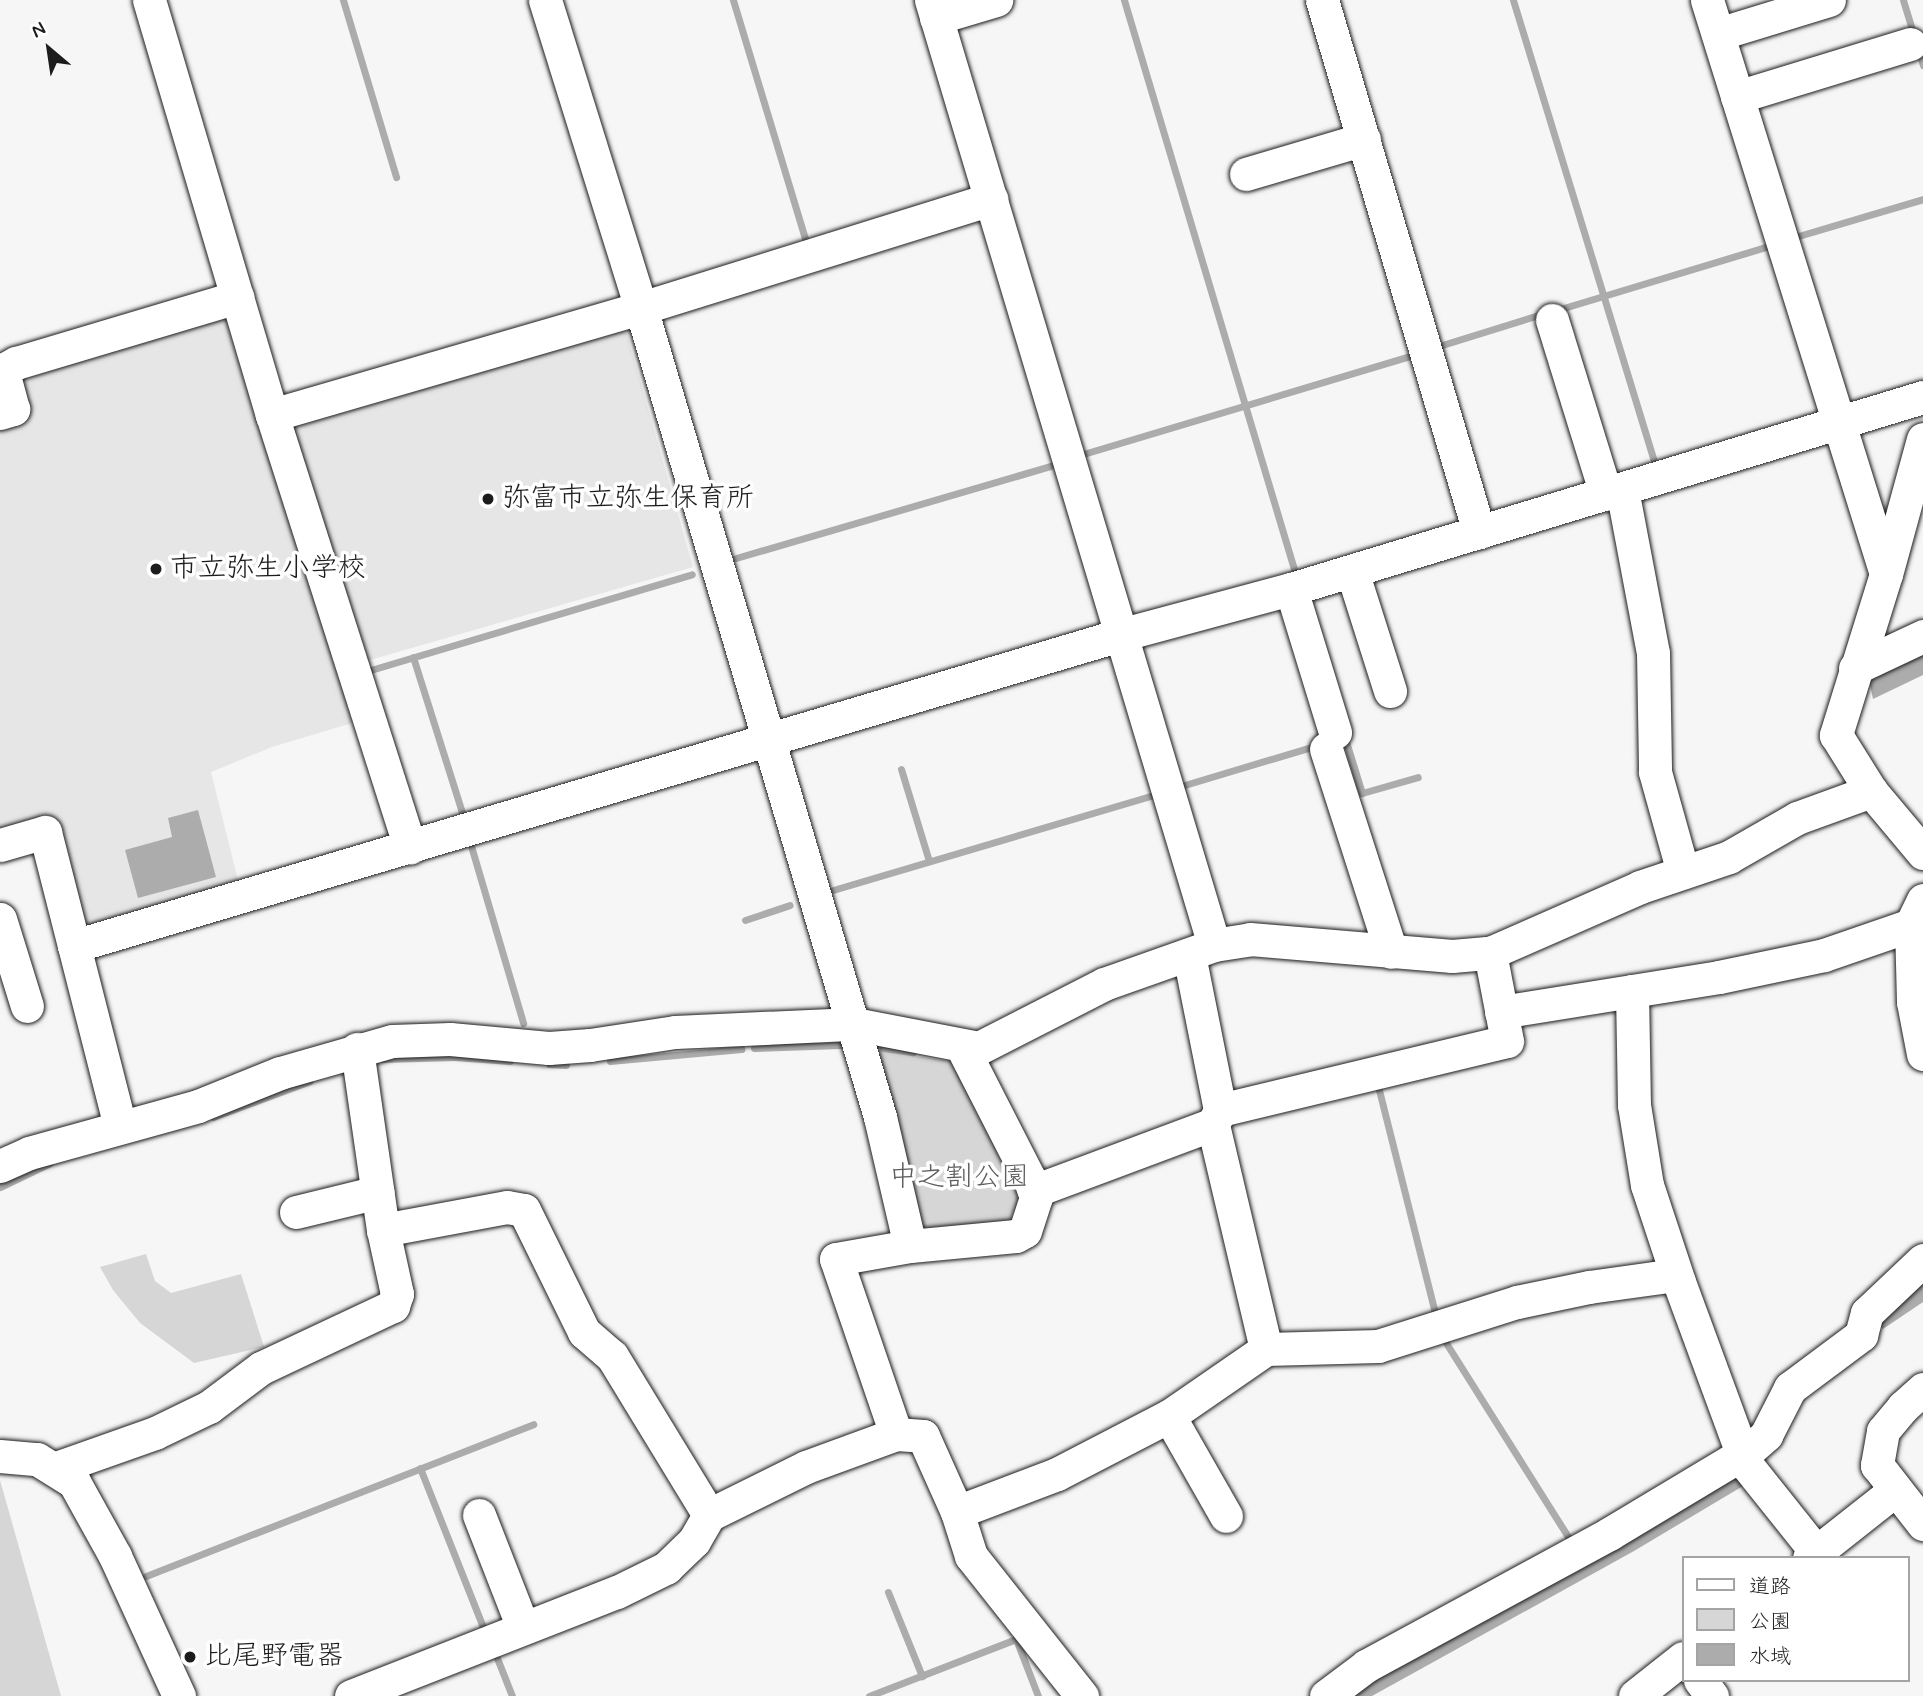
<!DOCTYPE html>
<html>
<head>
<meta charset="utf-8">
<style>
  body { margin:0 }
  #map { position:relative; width:1923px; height:1696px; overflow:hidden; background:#f6f6f6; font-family:Mynerve,"Klee One",sans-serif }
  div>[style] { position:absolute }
  .built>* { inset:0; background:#e6e6e6 }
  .green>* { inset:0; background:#d6d6d6 }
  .water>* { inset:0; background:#acacac }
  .stream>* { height:7px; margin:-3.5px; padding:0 3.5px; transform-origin:3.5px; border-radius:3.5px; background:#acacac }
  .roads { filter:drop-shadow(0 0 2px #1c1c1c) drop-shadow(0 0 2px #1c1c1c) }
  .minor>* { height:33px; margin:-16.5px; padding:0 16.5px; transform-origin:16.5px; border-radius:16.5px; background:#fff }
  .dots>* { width:19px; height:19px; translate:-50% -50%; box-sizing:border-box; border:4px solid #fff; border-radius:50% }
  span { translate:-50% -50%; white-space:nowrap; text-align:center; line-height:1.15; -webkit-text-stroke:7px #fff; paint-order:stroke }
  .poi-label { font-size:28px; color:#1c1c1c }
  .left { translate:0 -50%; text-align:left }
  .park-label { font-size:28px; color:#5d5d5d }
  .legend { position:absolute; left:1682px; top:1556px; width:228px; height:126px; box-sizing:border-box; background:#fff; border:2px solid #a4a4a4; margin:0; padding:9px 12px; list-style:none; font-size:21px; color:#1c1c1c }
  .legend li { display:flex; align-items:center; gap:14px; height:35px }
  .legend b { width:35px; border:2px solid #a4a4a4 }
  .north { position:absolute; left:14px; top:14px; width:70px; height:70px; -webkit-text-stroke:5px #fff; paint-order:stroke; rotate:331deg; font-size:19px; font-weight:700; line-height:28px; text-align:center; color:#1c1c1c }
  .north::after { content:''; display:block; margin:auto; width:24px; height:32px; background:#1c1c1c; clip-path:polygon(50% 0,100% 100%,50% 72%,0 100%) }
</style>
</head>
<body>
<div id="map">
  <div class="built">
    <div style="clip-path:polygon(225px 305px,359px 721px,272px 747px,211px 772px,240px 888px,81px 928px,53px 822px,0 835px,0 418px,9px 377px)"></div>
    <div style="clip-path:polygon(613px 326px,627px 334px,693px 567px,356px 664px,284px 422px)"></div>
  </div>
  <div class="green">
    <div style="clip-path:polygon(873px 1050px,956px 1062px,1016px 1180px,1020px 1200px,1008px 1222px,933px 1231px,922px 1226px)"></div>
    <div style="clip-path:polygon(146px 1254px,155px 1281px,171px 1293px,241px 1274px,264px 1347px,194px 1363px,140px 1323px,113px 1290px,100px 1267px)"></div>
    <div style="clip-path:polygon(0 1480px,61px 1696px,0 1696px)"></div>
  </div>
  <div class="water">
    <div style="clip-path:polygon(1923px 647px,1923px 675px,1873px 699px,1868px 675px)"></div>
    <div style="clip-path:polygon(198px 810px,216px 877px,138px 898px,125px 850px,172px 837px,168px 818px)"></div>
    <div style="clip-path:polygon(1923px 1276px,1923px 1302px,1883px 1329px,1873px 1317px)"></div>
    <div style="clip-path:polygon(1733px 1468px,1743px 1486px,1634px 1551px,1372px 1696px,1341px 1696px)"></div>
  </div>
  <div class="stream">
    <div style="left:343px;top:0;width:185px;rotate:73.3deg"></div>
    <div style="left:733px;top:0;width:253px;rotate:73.2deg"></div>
    <div style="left:1124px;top:0;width:601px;rotate:73.37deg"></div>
    <div style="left:1513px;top:0;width:480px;rotate:73deg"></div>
    <div style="left:1903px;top:0;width:38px;rotate:73deg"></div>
    <div style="left:1918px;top:48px;width:18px;rotate:74deg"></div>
    <div style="left:1795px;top:237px;width:134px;rotate:-16.5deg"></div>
    <div style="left:1557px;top:310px;width:221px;rotate:-16.8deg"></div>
    <div style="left:1439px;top:346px;width:111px;rotate:-17.3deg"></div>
    <div style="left:1080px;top:455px;width:345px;rotate:-16.7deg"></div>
    <div style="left:736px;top:558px;width:328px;rotate:-16.3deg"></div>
    <div style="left:413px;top:657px;width:167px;rotate:72.5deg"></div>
    <div style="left:364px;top:672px;width:342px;rotate:-16.6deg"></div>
    <div style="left:1344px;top:735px;width:61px;rotate:72.8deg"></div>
    <div style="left:1362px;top:793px;width:58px;rotate:-15.9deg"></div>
    <div style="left:901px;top:769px;width:96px;rotate:73.1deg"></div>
    <div style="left:1178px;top:787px;width:146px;rotate:-16.7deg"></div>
    <div style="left:469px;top:839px;width:192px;rotate:73.6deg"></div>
    <div style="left:833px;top:890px;width:338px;rotate:-16.5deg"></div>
    <div style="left:745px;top:920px;width:47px;rotate:-18.4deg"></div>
    <div style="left:754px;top:1048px;width:86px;rotate:-2deg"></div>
    <div style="left:883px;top:1048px;width:30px;rotate:8deg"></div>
    <div style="left:382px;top:1059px;width:73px;rotate:-1.6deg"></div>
    <div style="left:455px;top:1057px;width:55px;rotate:4.2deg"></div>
    <div style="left:610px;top:1061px;width:132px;rotate:-5.2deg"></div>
    <div style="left:549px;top:1064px;width:17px;rotate:3deg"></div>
    <div style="left:1377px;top:1082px;width:242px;rotate:75.9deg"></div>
    <div style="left:213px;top:1117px;width:103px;rotate:-20.4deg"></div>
    <div style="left:0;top:1187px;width:55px;rotate:-25.6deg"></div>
    <div style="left:1441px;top:1335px;width:246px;rotate:57.8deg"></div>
    <div style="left:420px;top:1468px;width:176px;rotate:68.4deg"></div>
    <div style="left:146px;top:1576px;width:416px;rotate:-21.4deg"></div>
    <div style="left:888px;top:1592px;width:91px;rotate:68deg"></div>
    <div style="left:495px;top:1653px;width:46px;rotate:68.4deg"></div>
    <div style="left:869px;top:1696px;width:158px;rotate:-21.2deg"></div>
    <div style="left:1016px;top:1639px;width:61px;rotate:68.9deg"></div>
  </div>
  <div class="roads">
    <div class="minor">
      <div style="left:149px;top:0;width:433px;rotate:73.5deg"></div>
      <div style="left:272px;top:415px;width:384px;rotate:-16.2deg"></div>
      <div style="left:641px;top:308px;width:367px;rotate:-17.3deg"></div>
      <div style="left:545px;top:0;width:323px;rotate:72.7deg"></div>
      <div style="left:641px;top:308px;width:844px;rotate:73.54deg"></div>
      <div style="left:880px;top:1117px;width:132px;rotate:76.9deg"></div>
      <div style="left:910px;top:1246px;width:75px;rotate:170deg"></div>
      <div style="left:836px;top:1259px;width:185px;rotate:71.1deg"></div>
      <div style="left:931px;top:0;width:986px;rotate:73.33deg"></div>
      <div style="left:1322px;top:0;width:555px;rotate:73.56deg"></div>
      <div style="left:1707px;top:0;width:601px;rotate:72.68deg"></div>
      <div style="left:936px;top:18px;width:63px;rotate:-16.7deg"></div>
      <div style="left:1718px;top:34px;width:116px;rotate:-17deg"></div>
      <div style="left:1737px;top:97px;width:181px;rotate:-17deg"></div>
      <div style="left:1246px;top:174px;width:123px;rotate:-16.5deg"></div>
      <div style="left:1552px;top:320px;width:182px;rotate:72.8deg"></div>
      <div style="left:0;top:413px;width:14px;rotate:-17deg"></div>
      <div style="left:13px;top:409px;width:34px;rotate:-105deg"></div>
      <div style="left:4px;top:376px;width:7px;rotate:-82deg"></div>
      <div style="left:5px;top:369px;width:13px;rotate:-29deg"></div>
      <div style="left:16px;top:363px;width:231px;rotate:-16.6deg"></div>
      <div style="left:272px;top:415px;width:454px;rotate:72.3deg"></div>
      <div style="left:1923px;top:439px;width:140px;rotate:105.3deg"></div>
      <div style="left:1886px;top:574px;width:169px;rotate:107.3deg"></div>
      <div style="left:1836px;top:735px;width:66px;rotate:58deg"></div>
      <div style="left:1871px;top:791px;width:81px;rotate:50deg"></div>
      <div style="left:1622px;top:489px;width:167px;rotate:79.3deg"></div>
      <div style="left:1653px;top:653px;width:119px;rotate:89deg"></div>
      <div style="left:1655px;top:772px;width:104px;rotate:74.4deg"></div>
      <div style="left:1352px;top:571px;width:126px;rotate:72.4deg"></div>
      <div style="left:1291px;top:589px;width:150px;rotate:72.9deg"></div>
      <div style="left:1855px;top:668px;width:75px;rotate:-25.2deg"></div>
      <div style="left:1326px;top:749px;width:213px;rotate:72.2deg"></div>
      <div style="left:0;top:845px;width:47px;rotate:-16.1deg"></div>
      <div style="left:45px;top:832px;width:303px;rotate:75.7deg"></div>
      <div style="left:1923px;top:900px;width:28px;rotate:116deg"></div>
      <div style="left:1911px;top:925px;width:77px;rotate:88.5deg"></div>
      <div style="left:1913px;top:1002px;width:53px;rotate:79.1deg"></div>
      <div style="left:0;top:919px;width:91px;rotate:72.8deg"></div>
      <div style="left:74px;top:946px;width:1091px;rotate:-16.56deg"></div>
      <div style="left:1120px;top:635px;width:177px;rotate:-15.1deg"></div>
      <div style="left:1291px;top:589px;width:661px;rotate:-16.9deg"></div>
      <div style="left:1632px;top:991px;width:114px;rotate:89deg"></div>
      <div style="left:1634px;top:1105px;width:81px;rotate:80.8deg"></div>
      <div style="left:1647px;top:1185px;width:102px;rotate:71.7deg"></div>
      <div style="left:1679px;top:1282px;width:194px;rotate:69.8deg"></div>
      <div style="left:1746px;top:1464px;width:120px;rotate:51.4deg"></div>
      <div style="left:1501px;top:1012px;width:221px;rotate:-9.1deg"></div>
      <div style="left:1719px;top:977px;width:107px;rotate:-11.8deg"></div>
      <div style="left:1824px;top:955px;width:92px;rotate:-19deg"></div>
      <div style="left:1220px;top:1110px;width:295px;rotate:-13.5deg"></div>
      <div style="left:1507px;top:1041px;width:90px;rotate:-100.9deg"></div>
      <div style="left:0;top:1166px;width:32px;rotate:-24deg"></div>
      <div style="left:29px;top:1153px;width:175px;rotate:-15.5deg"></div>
      <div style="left:198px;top:1106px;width:88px;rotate:-21.9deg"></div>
      <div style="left:280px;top:1073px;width:116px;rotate:-15.9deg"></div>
      <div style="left:392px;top:1041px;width:58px;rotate:-2deg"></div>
      <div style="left:450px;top:1039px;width:99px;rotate:5.2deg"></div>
      <div style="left:549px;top:1048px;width:41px;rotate:-4.2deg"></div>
      <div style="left:590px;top:1045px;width:86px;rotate:-8.7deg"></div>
      <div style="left:675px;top:1032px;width:179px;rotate:-2.6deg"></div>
      <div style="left:854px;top:1024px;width:127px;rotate:10.9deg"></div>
      <div style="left:979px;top:1048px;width:140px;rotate:-27.1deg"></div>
      <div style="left:1104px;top:984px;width:117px;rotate:-19.5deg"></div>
      <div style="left:1214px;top:945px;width:36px;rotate:-9deg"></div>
      <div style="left:1250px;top:939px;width:203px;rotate:4.8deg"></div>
      <div style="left:1452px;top:956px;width:38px;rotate:-5deg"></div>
      <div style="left:1490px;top:953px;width:164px;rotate:-23.7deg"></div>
      <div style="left:1640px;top:887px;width:94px;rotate:-18.6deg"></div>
      <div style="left:1729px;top:857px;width:78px;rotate:-29.8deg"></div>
      <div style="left:1797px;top:818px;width:79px;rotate:-20deg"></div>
      <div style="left:1034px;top:1191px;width:191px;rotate:-20.5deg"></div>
      <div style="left:296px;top:1212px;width:84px;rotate:-13.7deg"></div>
      <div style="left:383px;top:1230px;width:126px;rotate:-10.5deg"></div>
      <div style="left:507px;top:1207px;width:17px;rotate:10deg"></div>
      <div style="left:524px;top:1210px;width:136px;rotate:63.8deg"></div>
      <div style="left:584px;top:1332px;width:37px;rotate:41deg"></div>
      <div style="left:612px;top:1356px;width:186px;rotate:58.6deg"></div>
      <div style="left:910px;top:1246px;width:106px;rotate:-5.4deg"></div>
      <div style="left:1016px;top:1236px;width:10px;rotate:-29deg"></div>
      <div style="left:1025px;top:1231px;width:36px;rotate:-72deg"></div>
      <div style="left:1036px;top:1197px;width:20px;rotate:-110deg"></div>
      <div style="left:1029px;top:1178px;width:149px;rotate:-117.1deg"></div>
      <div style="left:1266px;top:1349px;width:112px;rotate:-1.5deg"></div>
      <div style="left:1378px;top:1346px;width:146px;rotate:-17.6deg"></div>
      <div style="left:1517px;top:1302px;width:74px;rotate:-11.8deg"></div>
      <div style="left:1589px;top:1287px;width:88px;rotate:-7.9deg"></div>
      <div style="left:1923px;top:1389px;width:27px;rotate:138deg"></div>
      <div style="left:1903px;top:1407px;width:31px;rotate:130deg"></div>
      <div style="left:1883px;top:1431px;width:35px;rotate:100deg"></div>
      <div style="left:1877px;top:1465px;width:75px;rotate:52.1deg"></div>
      <div style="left:1169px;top:1416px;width:115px;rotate:60.3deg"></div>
      <div style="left:0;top:1456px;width:37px;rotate:5deg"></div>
      <div style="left:37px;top:1459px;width:44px;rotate:31.9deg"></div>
      <div style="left:74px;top:1482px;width:85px;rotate:61deg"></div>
      <div style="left:115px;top:1556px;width:154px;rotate:65.4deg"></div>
      <div style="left:56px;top:1468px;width:105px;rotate:-19.5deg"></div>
      <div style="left:155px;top:1433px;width:60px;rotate:-25.7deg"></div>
      <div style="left:209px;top:1407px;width:65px;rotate:-36.9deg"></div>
      <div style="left:261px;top:1368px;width:146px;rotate:-25.2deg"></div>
      <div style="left:393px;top:1306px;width:13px;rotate:-72deg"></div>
      <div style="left:397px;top:1294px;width:66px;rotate:-102.3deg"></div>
      <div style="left:383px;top:1230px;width:183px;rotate:-98.2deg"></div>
      <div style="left:957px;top:1512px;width:107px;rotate:-20.8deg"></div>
      <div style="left:1057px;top:1474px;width:126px;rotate:-27.4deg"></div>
      <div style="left:1169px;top:1416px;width:118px;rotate:-34.6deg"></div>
      <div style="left:1266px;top:1349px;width:231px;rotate:-103.3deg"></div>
      <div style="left:1213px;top:1124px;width:16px;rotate:-63deg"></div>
      <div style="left:1220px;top:1110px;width:158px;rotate:-101.3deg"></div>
      <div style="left:479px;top:1515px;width:121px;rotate:68.7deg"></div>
      <div style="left:1809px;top:1558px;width:110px;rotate:-38.3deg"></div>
      <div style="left:1700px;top:1680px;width:20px;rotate:53deg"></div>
      <div style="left:351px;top:1696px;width:286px;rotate:-21.4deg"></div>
      <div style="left:617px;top:1592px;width:55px;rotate:-26.1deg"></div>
      <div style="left:666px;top:1568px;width:39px;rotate:-44deg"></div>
      <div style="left:694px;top:1541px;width:30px;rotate:-60deg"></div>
      <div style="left:709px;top:1515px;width:108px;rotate:-26.3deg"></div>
      <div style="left:806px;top:1467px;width:96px;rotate:-20.1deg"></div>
      <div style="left:896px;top:1434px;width:27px;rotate:4deg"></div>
      <div style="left:923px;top:1436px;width:83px;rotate:65.9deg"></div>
      <div style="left:957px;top:1512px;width:46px;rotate:72.3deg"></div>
      <div style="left:971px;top:1556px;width:179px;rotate:51.6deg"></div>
      <div style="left:1326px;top:1696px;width:50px;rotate:-36.9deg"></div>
      <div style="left:1366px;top:1666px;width:277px;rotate:-28.5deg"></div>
      <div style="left:1609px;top:1534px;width:163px;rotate:-31deg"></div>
      <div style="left:1749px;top:1450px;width:23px;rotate:-41deg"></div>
      <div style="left:1766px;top:1435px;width:53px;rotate:-62.9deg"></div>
      <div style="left:1790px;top:1388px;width:89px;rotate:-36.7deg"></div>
      <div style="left:1861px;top:1335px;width:23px;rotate:-75deg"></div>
      <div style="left:1867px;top:1313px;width:77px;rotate:-43.4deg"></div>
      <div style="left:1635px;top:1696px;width:61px;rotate:-38.4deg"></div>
    </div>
  </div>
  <div class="dots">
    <div style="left:488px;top:499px;background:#1c1c1c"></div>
    <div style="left:156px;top:569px;background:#1c1c1c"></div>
    <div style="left:190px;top:1657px;background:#1c1c1c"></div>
  </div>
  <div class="poi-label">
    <span class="left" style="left:502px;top:499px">弥富市立弥生保育所</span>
    <span class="left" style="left:170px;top:569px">市立弥生小学校</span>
    <span class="left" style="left:204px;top:1657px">比尾野電器</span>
  </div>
  <div class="park-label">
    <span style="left:959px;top:1178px">中之割公園</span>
  </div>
  <ul class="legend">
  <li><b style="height:9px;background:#fff"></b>道路</li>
  <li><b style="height:19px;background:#d6d6d6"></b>公園</li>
  <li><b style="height:19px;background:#acacac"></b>水域</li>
  </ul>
  <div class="north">N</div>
</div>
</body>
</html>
